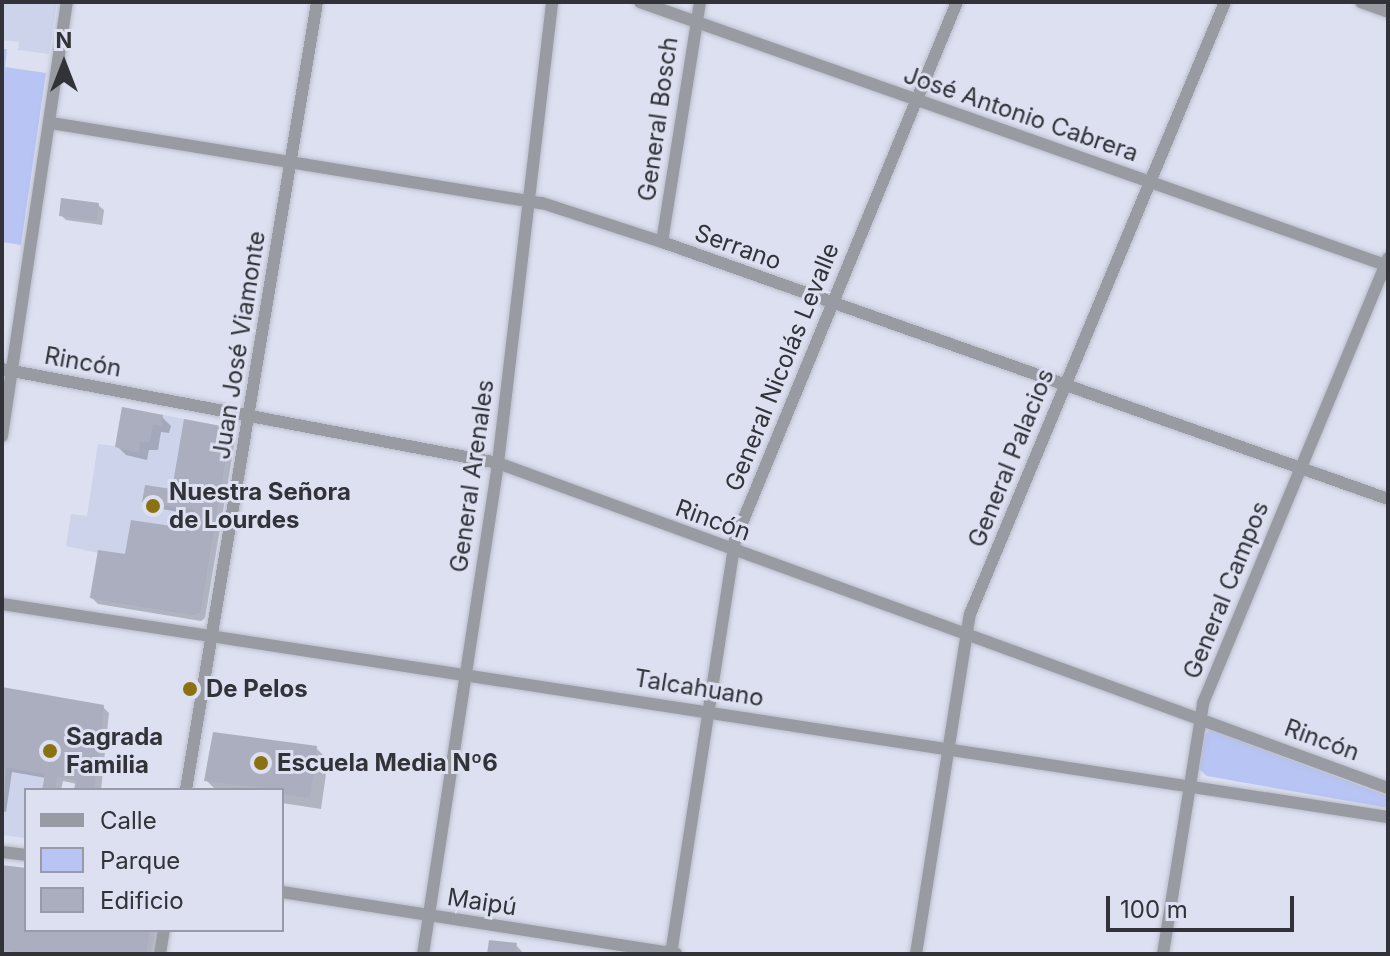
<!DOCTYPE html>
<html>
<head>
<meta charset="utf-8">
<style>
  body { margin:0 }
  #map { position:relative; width:1390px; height:956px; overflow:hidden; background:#dce0f0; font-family:Inter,sans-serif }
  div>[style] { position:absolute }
  .built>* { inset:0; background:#cdd3ea }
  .green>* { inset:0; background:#b7c4f4 }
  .shadow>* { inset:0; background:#0003 }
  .building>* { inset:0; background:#aaaebe }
  .roads { filter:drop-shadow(0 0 2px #babdcb) drop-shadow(0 0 2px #babdcb) }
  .street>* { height:12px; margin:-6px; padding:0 6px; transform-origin:6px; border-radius:6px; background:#999ba2 }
  .dots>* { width:22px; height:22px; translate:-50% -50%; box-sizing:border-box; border:4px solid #dce0f0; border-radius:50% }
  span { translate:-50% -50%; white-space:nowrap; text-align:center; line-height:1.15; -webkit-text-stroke:6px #dce0f0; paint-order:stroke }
  .street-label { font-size:24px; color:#313339 }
  .poi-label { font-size:24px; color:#313339; font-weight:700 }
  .left { translate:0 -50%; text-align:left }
  .frame { position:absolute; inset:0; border:4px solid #313339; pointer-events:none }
  .legend { position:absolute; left:24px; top:788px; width:260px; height:144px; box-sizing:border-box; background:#dce0f0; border:2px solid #989ba7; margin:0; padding:10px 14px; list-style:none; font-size:24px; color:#313339 }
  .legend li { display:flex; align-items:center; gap:16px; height:40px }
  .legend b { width:40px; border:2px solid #989ba7 }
  .north { position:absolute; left:24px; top:24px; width:80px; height:80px; -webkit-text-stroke:6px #dce0f0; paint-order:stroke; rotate:0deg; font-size:22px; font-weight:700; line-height:32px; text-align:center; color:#313339 }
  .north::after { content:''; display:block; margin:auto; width:28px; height:36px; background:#313339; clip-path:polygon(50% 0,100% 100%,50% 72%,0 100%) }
  .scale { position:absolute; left:1106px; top:896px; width:188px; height:36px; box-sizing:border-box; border:4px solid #313339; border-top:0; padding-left:10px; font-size:24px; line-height:28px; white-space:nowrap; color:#313339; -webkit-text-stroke:6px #dce0f0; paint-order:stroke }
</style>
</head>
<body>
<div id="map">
  <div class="built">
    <div style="clip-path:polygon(2px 2px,57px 2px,49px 54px,18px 50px,19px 42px,2px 40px)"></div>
    <div style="clip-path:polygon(122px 407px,226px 427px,230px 432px,200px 612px,194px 615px,89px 598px,98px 553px,66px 546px,71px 514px,87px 516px,98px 444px,115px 446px)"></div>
    <div style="clip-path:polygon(6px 767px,45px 774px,42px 790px,26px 790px,26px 838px,2px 835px)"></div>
  </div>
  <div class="green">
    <div style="clip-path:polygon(2px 49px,7px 49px,5px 67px,46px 73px,21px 245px,2px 242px)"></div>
    <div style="clip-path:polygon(1210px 730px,1388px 796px,1388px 808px,1207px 776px,1199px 769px,1205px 734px)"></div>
  </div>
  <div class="shadow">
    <div style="clip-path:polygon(98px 205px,104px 210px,102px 225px,66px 220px,61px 215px)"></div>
    <div style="clip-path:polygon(162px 417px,171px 426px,169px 433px,161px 432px,158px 450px,149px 450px,147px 460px,126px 455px,117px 446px)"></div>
    <div style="clip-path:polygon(225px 428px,235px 440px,205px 618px,201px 621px,98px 604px,92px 598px,127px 557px,193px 531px,196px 515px,150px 507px,144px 501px,174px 491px)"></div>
    <div style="clip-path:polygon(2px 689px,103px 707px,109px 713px,101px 790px,76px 790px,77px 784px,63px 781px,61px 790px,44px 790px,46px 778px,12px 772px,6px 812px,2px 811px)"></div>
    <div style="clip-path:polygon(316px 748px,328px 760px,321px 809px,282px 803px,282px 790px,216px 790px,206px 780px)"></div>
    <div style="clip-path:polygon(2px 867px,26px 870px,26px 930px,158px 930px,154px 954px,2px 954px)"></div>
    <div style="clip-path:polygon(516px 945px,524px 954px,489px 954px)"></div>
  </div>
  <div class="building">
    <div style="clip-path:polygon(61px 198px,99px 203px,97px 221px,59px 216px)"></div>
    <div style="clip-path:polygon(122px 407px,163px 415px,161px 426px,153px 424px,150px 442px,140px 442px,139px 453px,115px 447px)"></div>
    <div style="clip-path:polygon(184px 419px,226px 427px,230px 432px,200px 612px,194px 615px,90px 598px,98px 550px,125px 554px,131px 520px,191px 529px,194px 510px,142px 502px,145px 485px,172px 489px)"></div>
    <div style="clip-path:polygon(2px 687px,104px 705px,94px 790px,74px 790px,76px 780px,57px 777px,55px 790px,42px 790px,45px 774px,2px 767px)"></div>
    <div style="clip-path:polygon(213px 732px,317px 746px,310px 798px,282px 794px,282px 790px,204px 781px)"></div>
    <div style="clip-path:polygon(2px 865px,26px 868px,26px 930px,150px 930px,146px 954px,23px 954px,2px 949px)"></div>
    <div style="clip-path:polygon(489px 940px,517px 943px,515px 954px,487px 954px)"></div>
  </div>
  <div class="roads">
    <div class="street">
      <div style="left:640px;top:2px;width:793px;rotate:19.44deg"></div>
      <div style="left:1361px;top:2px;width:29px;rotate:20deg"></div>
      <div style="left:51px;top:123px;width:497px;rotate:9.3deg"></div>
      <div style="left:542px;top:203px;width:126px;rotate:18deg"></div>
      <div style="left:662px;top:242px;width:770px;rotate:19.49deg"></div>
      <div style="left:662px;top:242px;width:243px;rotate:-81deg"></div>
      <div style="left:2px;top:369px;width:505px;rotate:10.73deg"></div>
      <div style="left:498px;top:463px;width:947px;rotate:20.06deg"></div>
      <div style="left:2px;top:436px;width:439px;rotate:-81.5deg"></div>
      <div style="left:2px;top:604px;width:1402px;rotate:8.74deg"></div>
      <div style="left:186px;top:790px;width:799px;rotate:-80.56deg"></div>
      <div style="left:2px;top:852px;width:24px;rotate:7deg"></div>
      <div style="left:282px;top:892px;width:399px;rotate:8.9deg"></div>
      <div style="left:160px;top:954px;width:24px;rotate:-81deg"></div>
      <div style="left:423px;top:954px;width:497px;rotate:-81.3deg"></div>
      <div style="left:498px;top:463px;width:464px;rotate:-83.3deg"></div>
      <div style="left:671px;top:954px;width:419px;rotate:-81.2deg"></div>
      <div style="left:735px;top:540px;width:582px;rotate:-67.58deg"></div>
      <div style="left:916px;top:954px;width:344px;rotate:-81deg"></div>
      <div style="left:970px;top:614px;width:663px;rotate:-67.38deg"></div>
      <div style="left:1163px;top:954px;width:254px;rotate:-80.9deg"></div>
      <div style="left:1203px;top:703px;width:482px;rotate:-67.4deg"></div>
    </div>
  </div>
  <div class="dots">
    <div style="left:153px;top:506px;background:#8b7114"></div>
    <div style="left:190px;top:689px;background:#8b7114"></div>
    <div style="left:50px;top:751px;background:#8b7114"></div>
    <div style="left:261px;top:763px;background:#8b7114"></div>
  </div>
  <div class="street-label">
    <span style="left:1021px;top:114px;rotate:19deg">José Antonio Cabrera</span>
    <span style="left:658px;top:119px;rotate:-82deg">General Bosch</span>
    <span style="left:738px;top:247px;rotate:20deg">Serrano</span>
    <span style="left:239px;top:345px;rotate:-81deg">Juan José Viamonte</span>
    <span style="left:83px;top:362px;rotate:10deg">Rincón</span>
    <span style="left:782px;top:367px;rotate:-68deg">General Nicolás Levalle</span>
    <span style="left:1011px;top:458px;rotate:-68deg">General Palacios</span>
    <span style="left:472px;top:476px;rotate:-82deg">General Arenales</span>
    <span style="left:713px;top:520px;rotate:20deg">Rincón</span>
    <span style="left:1226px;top:590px;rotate:-68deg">General Campos</span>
    <span style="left:699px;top:688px;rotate:9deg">Talcahuano</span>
    <span style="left:1322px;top:740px;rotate:20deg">Rincón</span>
    <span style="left:482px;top:902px;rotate:9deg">Maipú</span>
  </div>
  <div class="poi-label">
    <span class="left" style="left:169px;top:506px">Nuestra Señora<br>de Lourdes</span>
    <span class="left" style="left:206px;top:689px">De Pelos</span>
    <span class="left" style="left:66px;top:751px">Sagrada<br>Familia</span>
    <span class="left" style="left:277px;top:763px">Escuela Media Nº6</span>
  </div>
  <div class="frame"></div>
  <ul class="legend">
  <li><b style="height:10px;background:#999ba2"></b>Calle</li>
  <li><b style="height:22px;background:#b7c4f4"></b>Parque</li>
  <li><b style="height:22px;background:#aaaebe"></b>Edificio</li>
  </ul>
  <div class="north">N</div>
  <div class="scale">100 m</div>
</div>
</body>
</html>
